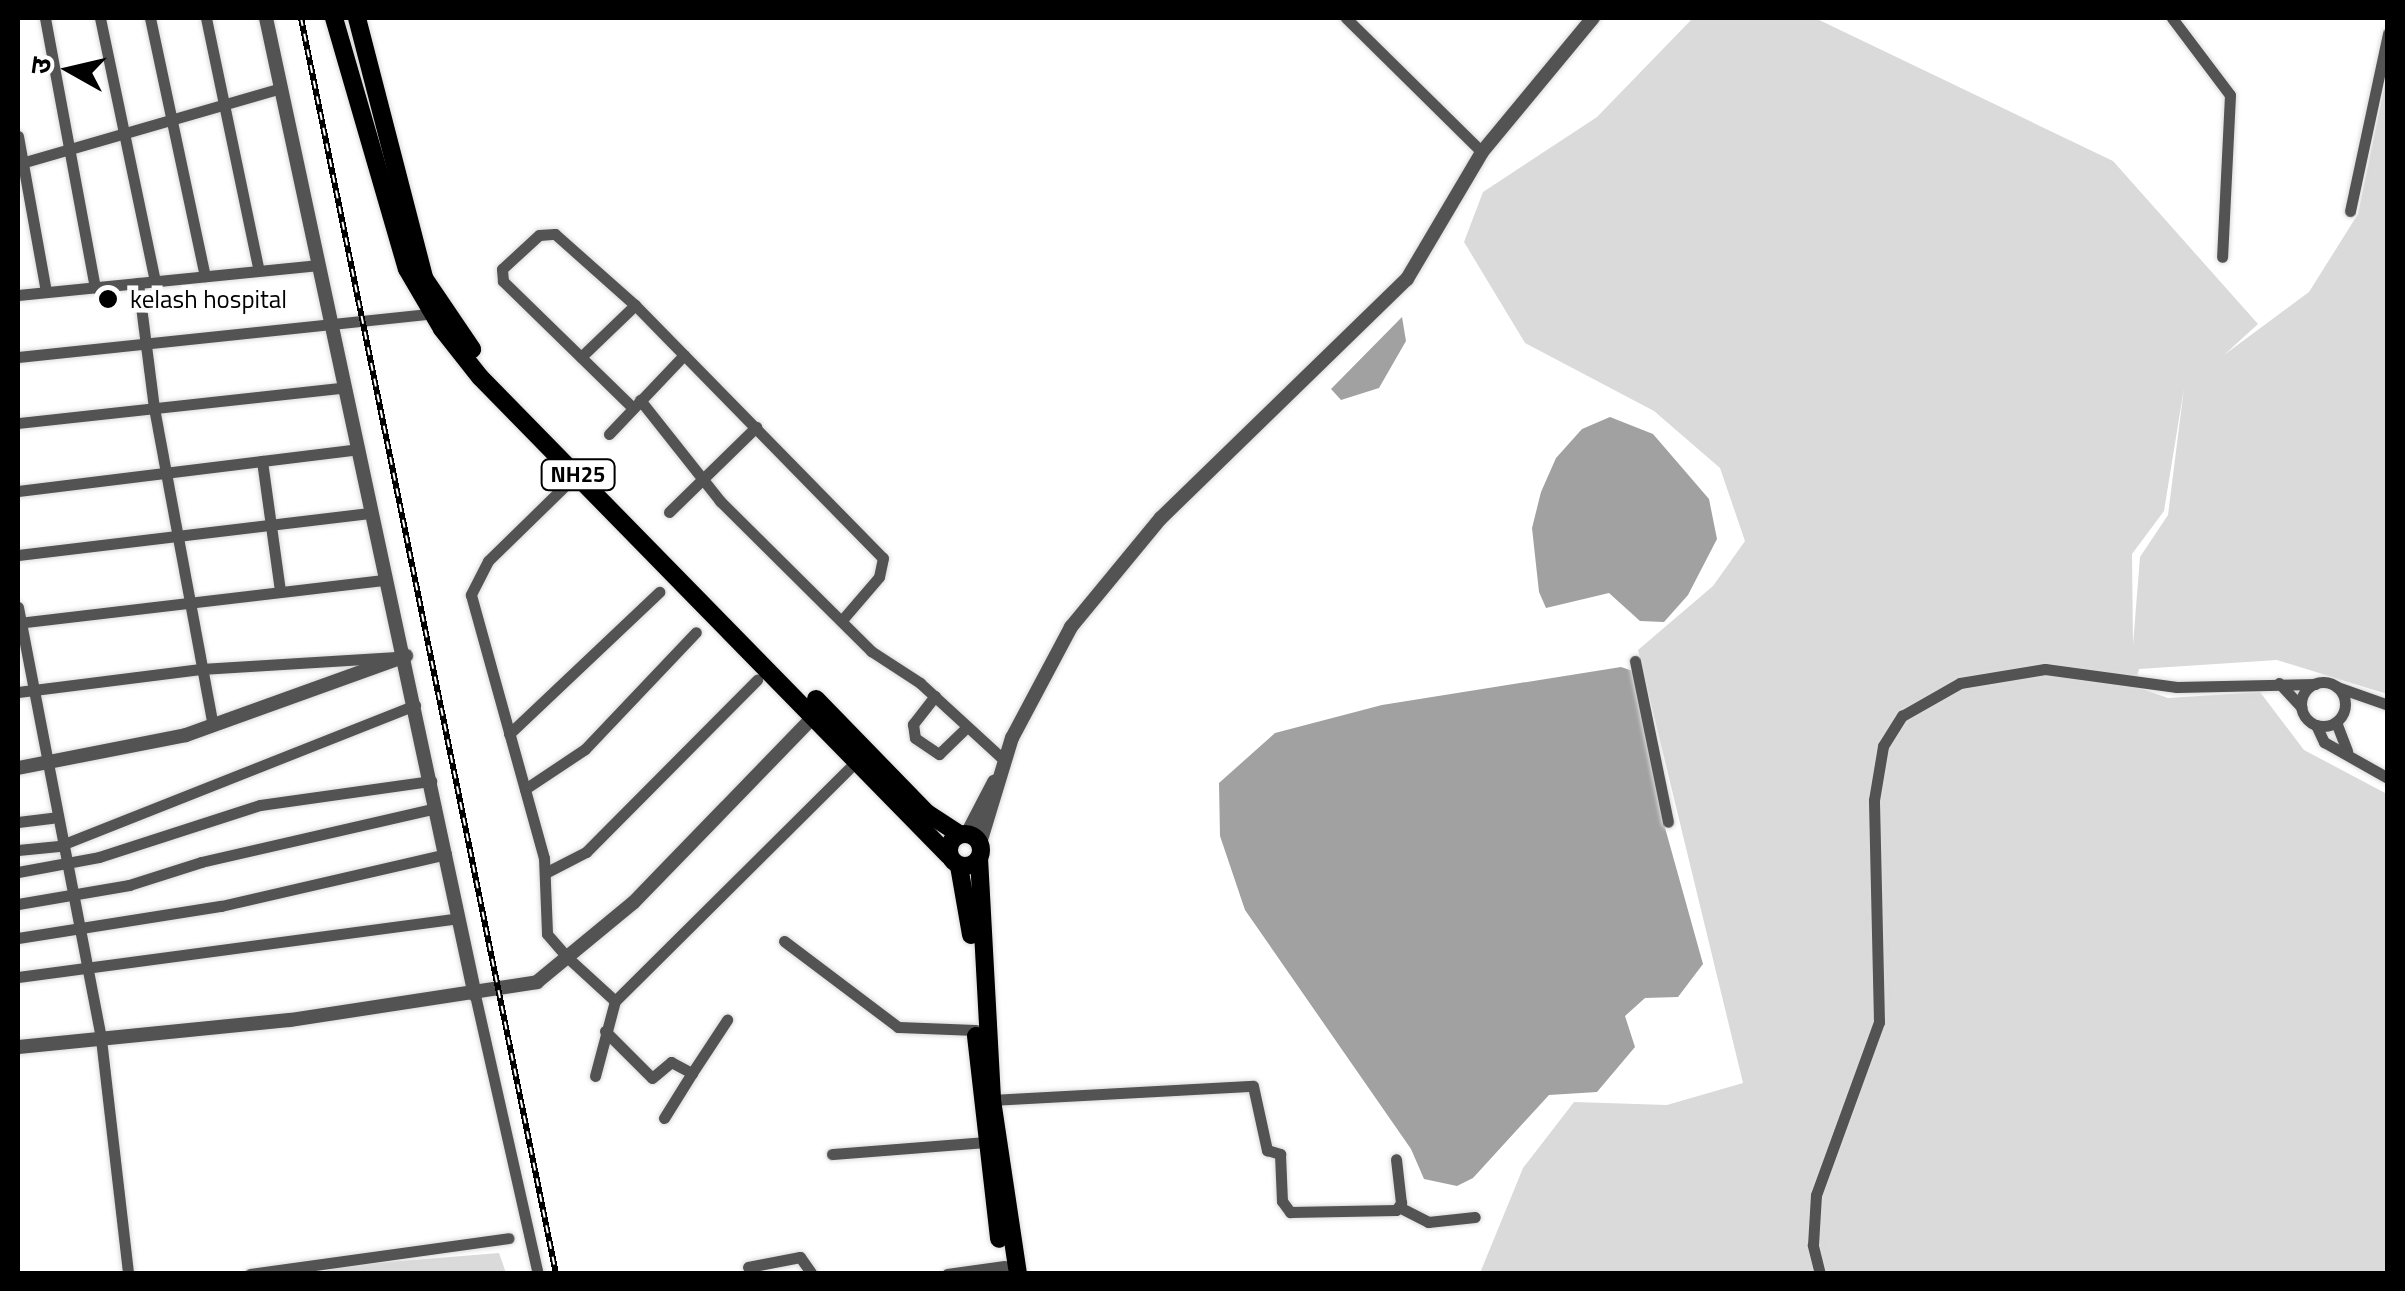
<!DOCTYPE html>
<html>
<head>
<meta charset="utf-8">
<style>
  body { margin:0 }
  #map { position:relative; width:2405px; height:1291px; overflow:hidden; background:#fff; font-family:"Titillium Web","Noto Sans Devanagari",sans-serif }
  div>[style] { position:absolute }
  .green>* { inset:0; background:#dadada }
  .water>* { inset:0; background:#a1a1a1 }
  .roads { filter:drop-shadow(0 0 2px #dbdbdb) drop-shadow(0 0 2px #dbdbdb) }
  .minor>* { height:11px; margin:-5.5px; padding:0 5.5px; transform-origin:5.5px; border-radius:5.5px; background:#535353 }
  .minor>.ring { margin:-5.5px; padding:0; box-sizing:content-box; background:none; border:11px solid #535353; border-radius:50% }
  .tertiary>* { height:14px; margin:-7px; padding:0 7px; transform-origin:7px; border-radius:7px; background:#535353 }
  .primary>* { height:18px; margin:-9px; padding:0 9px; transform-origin:9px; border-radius:9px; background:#000 }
  .primary>.ring { margin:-9px; padding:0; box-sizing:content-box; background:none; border:18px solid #000; border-radius:50% }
  .rail>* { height:6px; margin-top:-3px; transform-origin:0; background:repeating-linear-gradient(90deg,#fff 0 8px,#000 0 16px); box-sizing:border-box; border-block:2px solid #000 }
  .dots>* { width:28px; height:28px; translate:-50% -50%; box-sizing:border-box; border:5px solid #fff; border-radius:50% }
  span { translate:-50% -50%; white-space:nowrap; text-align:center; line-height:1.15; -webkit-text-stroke:9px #fff; paint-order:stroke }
  .shield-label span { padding:2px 8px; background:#fff; border:2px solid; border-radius:8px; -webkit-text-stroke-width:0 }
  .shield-label { font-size:22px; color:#000; font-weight:700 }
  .poi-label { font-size:25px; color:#000 }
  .left { translate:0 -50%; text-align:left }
  .frame { position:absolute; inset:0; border:20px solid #000; pointer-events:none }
  .north { position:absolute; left:20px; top:20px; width:100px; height:100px; -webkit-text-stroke:8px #fff; paint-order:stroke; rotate:278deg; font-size:28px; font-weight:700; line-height:40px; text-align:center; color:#000 }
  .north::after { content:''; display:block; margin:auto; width:35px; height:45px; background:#000; clip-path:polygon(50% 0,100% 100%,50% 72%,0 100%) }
</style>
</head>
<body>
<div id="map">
  <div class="green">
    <div style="clip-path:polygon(evenodd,1693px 18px,1815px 18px,2113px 161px,2258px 324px,2224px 355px,2309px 292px,2358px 214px,2387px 74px,2387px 694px,2277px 660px,2139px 669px,2134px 686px,2168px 698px,2260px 692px,2304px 750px,2387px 794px,2387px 1273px,1480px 1273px,1523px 1168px,1574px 1102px,1667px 1105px,1743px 1083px,1638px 650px,1713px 586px,1745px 541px,1720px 468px,1654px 411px,1525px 343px,1464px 242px,1483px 192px,1597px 117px,1693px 18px,2184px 388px,2168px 515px,2140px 557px,2133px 645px,2132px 554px,2164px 511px,2184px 388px)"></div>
    <div style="clip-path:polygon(499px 1253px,506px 1273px,308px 1274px,351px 1265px)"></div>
  </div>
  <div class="water">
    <div style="clip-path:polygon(1402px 317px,1406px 341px,1379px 388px,1341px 400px,1331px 389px)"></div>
    <div style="clip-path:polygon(1610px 417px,1653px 434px,1709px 499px,1717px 539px,1688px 595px,1664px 622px,1640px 621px,1609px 593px,1546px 608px,1539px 592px,1532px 528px,1541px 492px,1556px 458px,1582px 429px)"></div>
    <div style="clip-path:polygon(1621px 667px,1633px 671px,1662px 817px,1703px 964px,1678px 997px,1645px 998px,1625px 1016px,1635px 1047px,1597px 1092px,1549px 1095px,1473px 1178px,1457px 1186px,1424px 1179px,1411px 1149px,1245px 910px,1220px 836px,1219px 783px,1275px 733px,1382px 705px)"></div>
  </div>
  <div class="roads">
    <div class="minor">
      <div style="left:45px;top:18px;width:274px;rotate:79.5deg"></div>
      <div style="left:100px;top:18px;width:269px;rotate:78.2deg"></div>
      <div style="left:150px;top:18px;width:264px;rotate:78deg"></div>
      <div style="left:206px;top:18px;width:258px;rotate:78.2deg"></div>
      <div style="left:1346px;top:18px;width:191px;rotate:44.6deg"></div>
      <div style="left:2172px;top:18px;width:96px;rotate:53deg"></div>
      <div style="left:2230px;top:95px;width:162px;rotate:92.8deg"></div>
      <div style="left:18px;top:136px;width:158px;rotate:79.8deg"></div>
      <div style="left:18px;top:164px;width:274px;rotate:-16.1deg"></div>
      <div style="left:2350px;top:211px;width:182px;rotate:-77.9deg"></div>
      <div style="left:138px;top:283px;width:126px;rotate:82.7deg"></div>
      <div style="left:154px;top:408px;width:322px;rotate:79.5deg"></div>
      <div style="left:18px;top:295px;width:300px;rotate:-5.7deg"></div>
      <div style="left:18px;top:357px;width:420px;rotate:-6deg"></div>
      <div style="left:581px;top:357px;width:75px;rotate:-43.9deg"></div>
      <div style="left:640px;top:400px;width:129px;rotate:51.6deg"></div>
      <div style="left:720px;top:501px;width:213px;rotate:44.8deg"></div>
      <div style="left:871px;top:651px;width:59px;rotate:33.1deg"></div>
      <div style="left:920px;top:683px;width:115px;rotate:42.5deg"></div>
      <div style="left:633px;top:408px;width:182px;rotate:-135.7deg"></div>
      <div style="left:503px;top:281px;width:12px;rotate:-95deg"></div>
      <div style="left:502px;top:269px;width:50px;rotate:-42.6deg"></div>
      <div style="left:539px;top:235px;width:16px;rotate:-4deg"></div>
      <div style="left:555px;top:234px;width:107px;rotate:41.6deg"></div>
      <div style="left:635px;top:305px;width:354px;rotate:45.6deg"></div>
      <div style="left:883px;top:558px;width:19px;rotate:102deg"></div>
      <div style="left:879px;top:577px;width:57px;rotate:130.7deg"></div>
      <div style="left:18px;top:423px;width:325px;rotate:-6.2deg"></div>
      <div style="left:609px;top:434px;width:109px;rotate:-46.5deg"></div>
      <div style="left:262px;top:461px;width:131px;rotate:82.1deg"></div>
      <div style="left:577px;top:474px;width:124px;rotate:135.7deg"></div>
      <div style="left:488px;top:561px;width:38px;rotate:117deg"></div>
      <div style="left:471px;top:595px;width:273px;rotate:74.5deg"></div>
      <div style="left:544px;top:858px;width:76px;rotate:87.7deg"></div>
      <div style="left:547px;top:934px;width:30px;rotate:49deg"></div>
      <div style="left:567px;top:957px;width:65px;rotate:42.5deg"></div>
      <div style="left:615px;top:1001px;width:342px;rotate:-44.8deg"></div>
      <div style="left:18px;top:491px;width:338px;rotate:-7deg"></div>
      <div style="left:669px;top:512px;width:122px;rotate:-44.3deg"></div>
      <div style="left:18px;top:555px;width:354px;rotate:-6.8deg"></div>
      <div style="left:18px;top:607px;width:440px;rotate:79.1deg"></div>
      <div style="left:101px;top:1039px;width:237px;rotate:83.4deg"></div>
      <div style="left:18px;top:623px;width:371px;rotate:-6.7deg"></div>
      <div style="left:1635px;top:661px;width:164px;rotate:78.4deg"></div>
      <div class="ring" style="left:2301px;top:682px;width:33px;height:33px"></div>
      <div style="left:2279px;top:683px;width:33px;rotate:47deg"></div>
      <div style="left:2337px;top:687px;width:54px;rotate:19.4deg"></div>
      <div style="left:18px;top:692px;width:184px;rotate:-7.2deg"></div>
      <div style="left:201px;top:669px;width:196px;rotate:-3.5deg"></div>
      <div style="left:935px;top:696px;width:36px;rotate:128deg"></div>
      <div style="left:913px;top:724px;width:14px;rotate:82deg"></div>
      <div style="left:915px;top:738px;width:29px;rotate:34deg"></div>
      <div style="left:939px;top:754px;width:39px;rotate:-44deg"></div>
      <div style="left:2336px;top:722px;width:31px;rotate:69deg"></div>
      <div style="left:2316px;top:725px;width:19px;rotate:65deg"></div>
      <div style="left:2324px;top:742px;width:73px;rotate:29.4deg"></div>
      <div style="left:509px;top:734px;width:207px;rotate:-43.4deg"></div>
      <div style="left:525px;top:789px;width:72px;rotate:-33.7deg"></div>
      <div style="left:585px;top:749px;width:161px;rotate:-46.5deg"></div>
      <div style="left:18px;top:822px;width:35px;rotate:-7deg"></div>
      <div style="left:18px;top:850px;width:41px;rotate:-5.6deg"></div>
      <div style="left:59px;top:846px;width:383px;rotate:-21.6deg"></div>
      <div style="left:18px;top:872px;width:82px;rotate:-10.5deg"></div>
      <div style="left:99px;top:857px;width:169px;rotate:-17.9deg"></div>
      <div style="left:260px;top:805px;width:173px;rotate:-8deg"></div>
      <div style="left:547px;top:872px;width:44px;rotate:-27.1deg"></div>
      <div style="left:586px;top:852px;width:243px;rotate:-45.2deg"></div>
      <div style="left:18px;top:904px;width:113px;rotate:-9.7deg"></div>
      <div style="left:129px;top:885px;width:76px;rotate:-17.7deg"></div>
      <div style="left:201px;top:862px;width:241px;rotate:-12.9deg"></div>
      <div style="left:18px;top:938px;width:206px;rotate:-9deg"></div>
      <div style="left:221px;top:906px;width:231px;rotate:-13deg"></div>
      <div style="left:784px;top:941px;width:143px;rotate:37deg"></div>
      <div style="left:898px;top:1027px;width:78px;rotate:2.2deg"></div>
      <div style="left:18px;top:977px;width:445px;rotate:-7.6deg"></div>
      <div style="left:475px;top:995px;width:286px;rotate:77.3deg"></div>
      <div style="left:605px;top:1031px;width:66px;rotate:45deg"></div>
      <div style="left:652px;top:1078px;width:25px;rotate:-40deg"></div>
      <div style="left:671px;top:1062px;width:24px;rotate:28deg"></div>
      <div style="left:692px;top:1073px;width:64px;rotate:-56.6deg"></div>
      <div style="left:595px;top:1076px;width:78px;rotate:-75.1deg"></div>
      <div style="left:992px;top:1100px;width:261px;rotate:-3.1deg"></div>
      <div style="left:1253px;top:1086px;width:66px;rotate:77.7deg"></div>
      <div style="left:1267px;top:1150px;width:14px;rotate:17deg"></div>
      <div style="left:1280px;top:1154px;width:47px;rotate:87.6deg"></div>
      <div style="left:1282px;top:1201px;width:14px;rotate:54deg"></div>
      <div style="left:1290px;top:1212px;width:106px;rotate:-1.1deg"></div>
      <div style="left:1396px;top:1210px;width:9px;rotate:-54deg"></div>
      <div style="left:1401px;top:1203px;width:44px;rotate:-96.5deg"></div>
      <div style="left:664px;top:1118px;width:53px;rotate:-58.1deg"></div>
      <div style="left:832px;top:1154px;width:152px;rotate:-4.5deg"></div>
      <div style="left:1399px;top:1207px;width:33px;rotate:27deg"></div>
      <div style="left:1428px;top:1222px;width:47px;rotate:-6.1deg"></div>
      <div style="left:748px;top:1267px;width:53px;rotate:-10.9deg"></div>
      <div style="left:800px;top:1257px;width:21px;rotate:55deg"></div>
      <div style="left:250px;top:1274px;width:261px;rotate:-7.9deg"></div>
      <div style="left:947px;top:1274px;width:58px;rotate:-8deg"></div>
      <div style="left:1820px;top:1274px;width:30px;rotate:-104deg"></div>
      <div style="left:1813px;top:1245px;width:50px;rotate:-86.6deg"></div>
      <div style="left:1816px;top:1195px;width:184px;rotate:-70deg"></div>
      <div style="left:1879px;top:1022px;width:222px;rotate:-91.3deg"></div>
      <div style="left:1874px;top:800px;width:55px;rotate:-80.5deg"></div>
      <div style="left:1883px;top:746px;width:36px;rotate:-58deg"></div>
      <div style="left:1902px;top:716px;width:67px;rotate:-29.6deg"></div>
      <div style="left:1960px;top:683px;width:86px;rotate:-9.4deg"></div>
      <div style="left:2045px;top:669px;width:133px;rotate:7.8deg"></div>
      <div style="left:2177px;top:687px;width:138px;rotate:-1.2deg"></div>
    </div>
    <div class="tertiary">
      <div style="left:266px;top:18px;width:999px;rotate:77.93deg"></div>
      <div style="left:18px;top:768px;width:171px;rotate:-11.1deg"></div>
      <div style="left:186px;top:735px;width:234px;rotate:-19.8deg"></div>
      <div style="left:967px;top:834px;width:59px;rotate:-62.6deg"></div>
      <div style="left:980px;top:843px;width:110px;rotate:-73.1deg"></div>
      <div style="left:1012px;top:738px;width:126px;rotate:-62deg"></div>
      <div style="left:1071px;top:627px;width:141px;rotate:-50.5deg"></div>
      <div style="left:1161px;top:518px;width:343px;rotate:-44.2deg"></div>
      <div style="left:1407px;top:279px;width:147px;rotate:-59.4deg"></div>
      <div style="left:1482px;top:152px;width:174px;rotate:-50.4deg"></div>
      <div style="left:18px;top:1047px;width:273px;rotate:-5.7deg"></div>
      <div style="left:290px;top:1020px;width:250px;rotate:-8.7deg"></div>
      <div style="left:537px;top:982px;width:124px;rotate:-39.5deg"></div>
      <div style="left:633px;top:903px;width:266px;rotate:-45.9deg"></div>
    </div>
    <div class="primary">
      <div style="left:334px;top:18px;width:261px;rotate:73.8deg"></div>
      <div style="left:407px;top:269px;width:69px;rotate:59.7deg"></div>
      <div style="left:442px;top:329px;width:61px;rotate:51.6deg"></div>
      <div style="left:480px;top:377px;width:670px;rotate:45.6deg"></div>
      <div style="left:357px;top:18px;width:268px;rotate:75.5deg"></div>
      <div style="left:424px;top:278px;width:86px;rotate:55.9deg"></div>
      <div style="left:816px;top:699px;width:159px;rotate:45.8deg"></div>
      <div style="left:927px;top:813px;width:38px;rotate:33deg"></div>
      <div class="ring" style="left:949px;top:834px;width:14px;height:14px"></div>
      <div style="left:979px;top:858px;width:242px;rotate:86.9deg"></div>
      <div style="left:992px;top:1100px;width:176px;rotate:81.5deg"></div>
      <div style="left:959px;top:866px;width:70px;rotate:80.1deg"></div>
      <div style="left:976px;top:1036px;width:204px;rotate:83.5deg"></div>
    </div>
  </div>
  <div class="rail">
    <div style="left:301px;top:18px;width:1282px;rotate:78.52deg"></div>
  </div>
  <div class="dots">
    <div style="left:108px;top:299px;background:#000"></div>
  </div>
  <div class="shield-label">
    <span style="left:578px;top:475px">NH25</span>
  </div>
  <div class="poi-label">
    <span class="left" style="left:130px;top:299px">kelash hospital</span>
  </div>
  <div class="frame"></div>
  <div class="north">उ</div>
</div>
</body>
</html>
